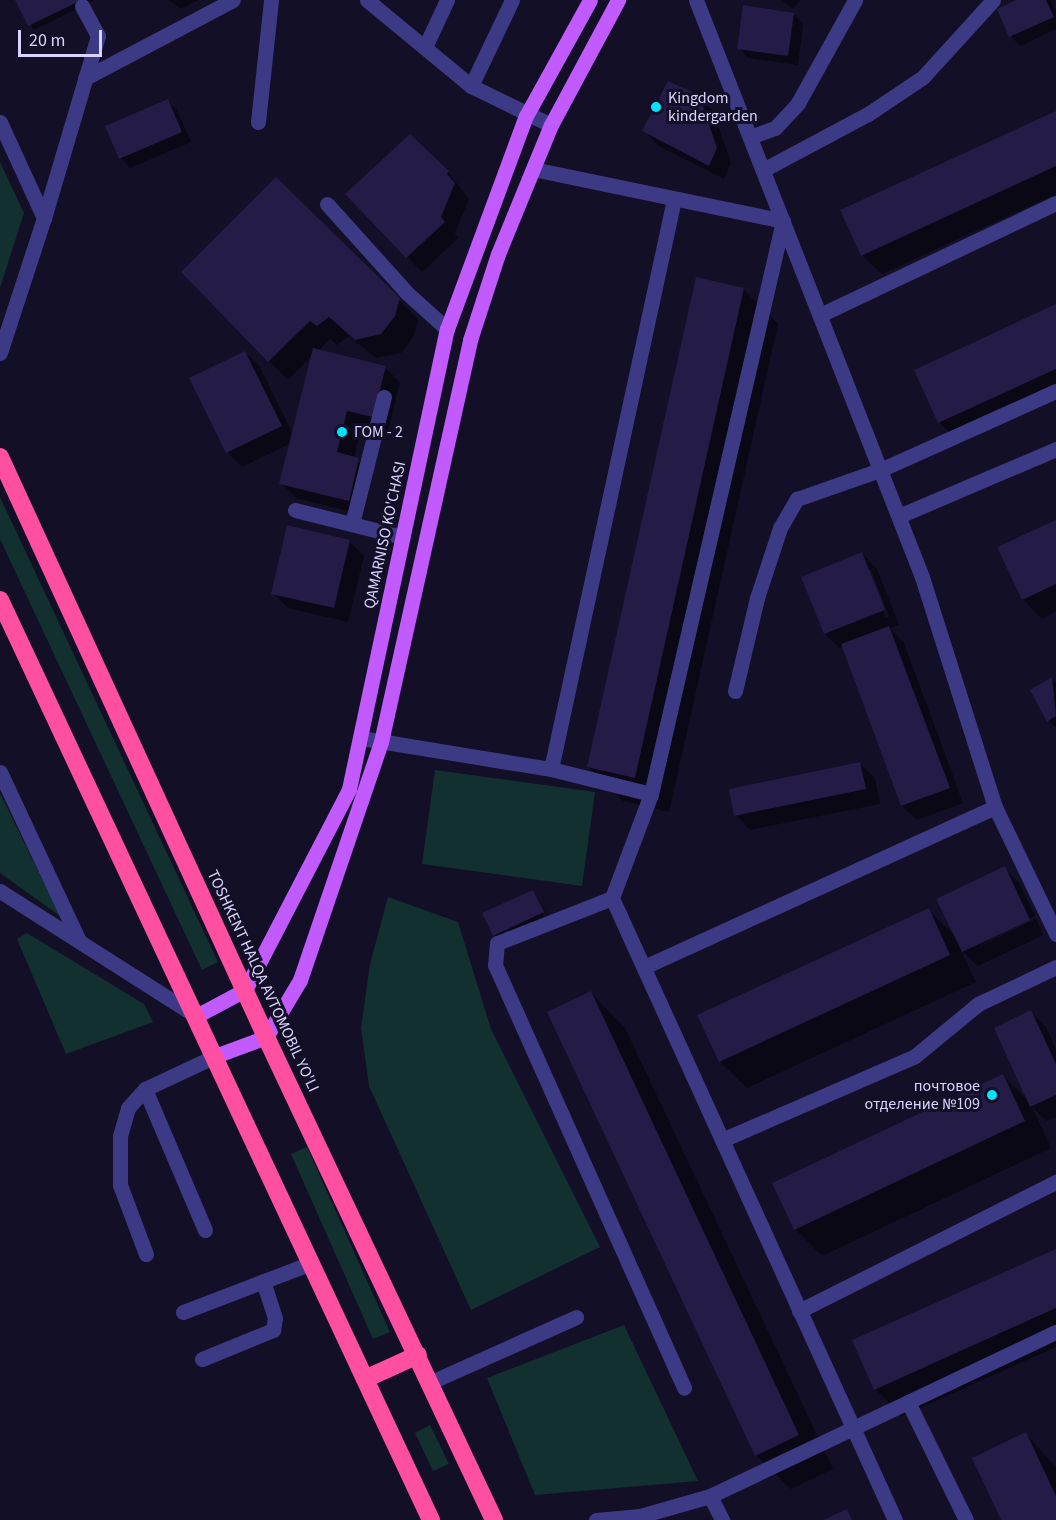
<!DOCTYPE html>
<html>
<head>
<meta charset="utf-8">
<style>
  body { margin:0 }
  #map { position:relative; width:1056px; height:1520px; overflow:hidden; background:#130f26; font-family:"Source Sans 3",sans-serif }
  div>[style] { position:absolute }
  .green>* { inset:0; background:#12302f }
  .shadow>* { inset:0; background:#0007 }
  .building>* { inset:0; background:#241b47 }
  .minor>* { height:15px; margin:-7.5px; padding:0 7.5px; transform-origin:7.5px; border-radius:7.5px; background:#3d3a85 }
  .major>* { height:15px; margin:-7.5px; padding:0 7.5px; transform-origin:7.5px; border-radius:7.5px; background:#c25bff }
  .highway>* { height:18px; margin:-9px; padding:0 9px; transform-origin:9px; border-radius:9px; background:#ff4fa3 }
  .dots>* { width:16px; height:16px; translate:-50% -50%; box-sizing:border-box; border:3px solid #130f26; border-radius:50% }
  span { translate:-50% -50%; white-space:nowrap; text-align:center; line-height:1.15; -webkit-text-stroke:6px #130f26; paint-order:stroke }
  .poi-label { font-size:16px; color:#d9d4ff }
  .left { translate:0 -50%; text-align:left }
  .right { translate:-100% -50%; text-align:right }
  .street-label { font-size:16px; color:#d9d4ff }
  .scale { position:absolute; left:18px; top:30px; width:84px; height:27px; box-sizing:border-box; border:3px solid #d9d4ff; border-top:0; padding-left:8px; font-size:18px; line-height:21px; white-space:nowrap; color:#d9d4ff; -webkit-text-stroke:4px #130f26; paint-order:stroke }
</style>
</head>
<body>
<div id="map">
  <div class="green">
    <div style="clip-path:polygon(0 162px,24px 213px,0 288px)"></div>
    <div style="clip-path:polygon(0 497px,218px 962px,202px 970px,0 539px)"></div>
    <div style="clip-path:polygon(435px 770px,595px 792px,582px 886px,422px 864px)"></div>
    <div style="clip-path:polygon(0 793px,60px 916px,0 873px)"></div>
    <div style="clip-path:polygon(388px 897px,458px 922px,491px 1029px,600px 1247px,471px 1310px,369px 1086px,361px 1028px,370px 964px)"></div>
    <div style="clip-path:polygon(27px 933px,144px 1004px,153px 1022px,66px 1054px,17px 939px)"></div>
    <div style="clip-path:polygon(307px 1147px,390px 1332px,373px 1339px,291px 1154px)"></div>
    <div style="clip-path:polygon(624px 1325px,698px 1481px,535px 1495px,487px 1378px)"></div>
    <div style="clip-path:polygon(430px 1425px,449px 1464px,433px 1471px,415px 1433px)"></div>
  </div>
  <div class="shadow">
    <div style="clip-path:polygon(16px 0,95px 0,34px 30px)"></div>
    <div style="clip-path:polygon(169px 0,199px 0,181px 9px)"></div>
    <div style="clip-path:polygon(782px 0,800px 0,793px 9px)"></div>
    <div style="clip-path:polygon(1020px 0,1051px 0,1056px 12px,1056px 29px,1020px 46px,1011px 36px)"></div>
    <div style="clip-path:polygon(794px 14px,803px 24px,798px 65px,748px 58px,739px 48px)"></div>
    <div style="clip-path:polygon(698px 96px,713px 111px,731px 163px,724px 179px,659px 146px,644px 131px)"></div>
    <div style="clip-path:polygon(167px 100px,177px 110px,191px 142px,130px 168px,121px 158px)"></div>
    <div style="clip-path:polygon(1056px 113px,1056px 194px,882px 274px,862px 255px)"></div>
    <div style="clip-path:polygon(448px 172px,469px 199px,455px 233px,458px 238px,422px 272px,347px 194px)"></div>
    <div style="clip-path:polygon(276px 179px,418px 319px,414px 336px,401px 353px,376px 358px,349px 336px,337px 345px,330px 339px,318px 351px,385px 368px,400px 382px,388px 431px,362px 424px,354px 458px,373px 474px,363px 515px,296px 498px,281px 483px,291px 443px,242px 467px,228px 453px,191px 379px,245px 352px,260px 367px,293px 435px,312px 356px,288px 380px,269px 361px)"></div>
    <div style="clip-path:polygon(698px 279px,744px 290px,778px 324px,669px 812px,623px 801px,589px 767px)"></div>
    <div style="clip-path:polygon(1056px 306px,1056px 397px,959px 441px,939px 422px)"></div>
    <div style="clip-path:polygon(1056px 522px,1056px 612px,1042px 619px,1023px 599px)"></div>
    <div style="clip-path:polygon(349px 541px,364px 556px,348px 622px,288px 608px,273px 593px)"></div>
    <div style="clip-path:polygon(evenodd,862px 554px,877px 569px,899px 625px,890px 628px,904px 643px,963px 803px,917px 820px,902px 806px,843px 647px,840px 648px,825px 634px,862px 554px,867px 570px,871px 570px,889px 616px,886px 618px,867px 570px)"></div>
    <div style="clip-path:polygon(1052px 679px,1056px 683px,1056px 728px,1049px 721px)"></div>
    <div style="clip-path:polygon(860px 764px,875px 778px,880px 804px,750px 830px,736px 815px)"></div>
    <div style="clip-path:polygon(1004px 868px,1019px 883px,1035px 916px,967px 952px,1036px 919px,1043px 935px,978px 966px,961px 950px,976px 982px,747px 1088px,720px 1062px,928px 910px,956px 937px)"></div>
    <div style="clip-path:polygon(evenodd,533px 891px,552px 922px,504px 945px,494px 935px,533px 891px,537px 901px,540px 901px,548px 918px,545px 920px,537px 901px)"></div>
    <div style="clip-path:polygon(591px 993px,625px 1028px,833px 1469px,791px 1489px,756px 1455px)"></div>
    <div style="clip-path:polygon(1031px 1012px,1046px 1027px,1056px 1049px,1056px 1117px,1046px 1121px,1032px 1107px,1051px 1148px,822px 1256px,795px 1229px,1003px 1076px,1030px 1102px)"></div>
    <div style="clip-path:polygon(1056px 1251px,1056px 1347px,902px 1416px,875px 1389px)"></div>
    <div style="clip-path:polygon(1026px 1434px,1056px 1468px,1056px 1520px,1002px 1520px)"></div>
  </div>
  <div class="building">
    <div style="clip-path:polygon(15px 0,82px 0,28px 26px)"></div>
    <div style="clip-path:polygon(1016px 0,1046px 0,1054px 17px,1009px 37px,997px 9px)"></div>
    <div style="clip-path:polygon(743px 5px,794px 13px,788px 56px,737px 49px)"></div>
    <div style="clip-path:polygon(668px 81px,699px 95px,717px 148px,709px 166px,642px 131px)"></div>
    <div style="clip-path:polygon(168px 99px,182px 132px,119px 159px,105px 126px)"></div>
    <div style="clip-path:polygon(1056px 111px,1056px 166px,861px 256px,840px 210px)"></div>
    <div style="clip-path:polygon(410px 134px,449px 171px,447px 174px,455px 183px,441px 217px,445px 222px,406px 258px,345px 194px)"></div>
    <div style="clip-path:polygon(276px 177px,400px 298px,395px 316px,381px 334px,355px 340px,329px 317px,317px 326px,310px 321px,268px 362px,181px 272px)"></div>
    <div style="clip-path:polygon(696px 277px,744px 288px,635px 778px,587px 767px)"></div>
    <div style="clip-path:polygon(1056px 304px,1056px 369px,938px 423px,914px 370px)"></div>
    <div style="clip-path:polygon(313px 348px,386px 366px,373px 417px,347px 411px,337px 452px,359px 458px,349px 501px,279px 484px)"></div>
    <div style="clip-path:polygon(245px 351px,282px 426px,226px 453px,189px 378px)"></div>
    <div style="clip-path:polygon(1056px 520px,1056px 584px,1022px 600px,997px 547px)"></div>
    <div style="clip-path:polygon(287px 525px,350px 540px,334px 608px,271px 594px)"></div>
    <div style="clip-path:polygon(862px 552px,885px 610px,824px 634px,801px 577px)"></div>
    <div style="clip-path:polygon(889px 626px,950px 788px,901px 806px,841px 644px)"></div>
    <div style="clip-path:polygon(1052px 677px,1056px 716px,1047px 722px,1030px 690px)"></div>
    <div style="clip-path:polygon(860px 762px,866px 789px,734px 816px,729px 789px)"></div>
    <div style="clip-path:polygon(1005px 866px,1030px 920px,962px 952px,936px 899px)"></div>
    <div style="clip-path:polygon(533px 890px,544px 912px,493px 936px,482px 913px)"></div>
    <div style="clip-path:polygon(929px 908px,950px 955px,719px 1062px,697px 1015px)"></div>
    <div style="clip-path:polygon(591px 991px,799px 1435px,755px 1456px,547px 1012px)"></div>
    <div style="clip-path:polygon(1031px 1010px,1056px 1064px,1056px 1095px,1030px 1107px,994px 1028px)"></div>
    <div style="clip-path:polygon(1003px 1074px,1025px 1121px,794px 1230px,772px 1183px)"></div>
    <div style="clip-path:polygon(1056px 1249px,1056px 1308px,874px 1390px,852px 1340px)"></div>
    <div style="clip-path:polygon(1026px 1432px,1056px 1496px,1056px 1520px,1001px 1520px,972px 1458px)"></div>
    <div style="clip-path:polygon(847px 1509px,852px 1520px,823px 1520px)"></div>
  </div>
  <div class="minor">
    <div style="left:367px;top:0;width:135px;rotate:39.6deg"></div>
    <div style="left:471px;top:86px;width:89px;rotate:26deg"></div>
    <div style="left:696px;top:0;width:620px;rotate:68.61deg"></div>
    <div style="left:922px;top:577px;width:241px;rotate:72.4deg"></div>
    <div style="left:995px;top:807px;width:141px;rotate:64.3deg"></div>
    <div style="left:425px;top:47px;width:52px;rotate:-64.9deg"></div>
    <div style="left:85px;top:78px;width:167px;rotate:-27.8deg"></div>
    <div style="left:471px;top:86px;width:95px;rotate:-64.5deg"></div>
    <div style="left:0;top:122px;width:106px;rotate:65.4deg"></div>
    <div style="left:44px;top:218px;width:142px;rotate:108.1deg"></div>
    <div style="left:258px;top:122px;width:123px;rotate:-83.9deg"></div>
    <div style="left:750px;top:137px;width:27px;rotate:-20deg"></div>
    <div style="left:775px;top:128px;width:34px;rotate:-47deg"></div>
    <div style="left:798px;top:103px;width:118px;rotate:-61deg"></div>
    <div style="left:533px;top:169px;width:255px;rotate:11.7deg"></div>
    <div style="left:783px;top:221px;width:588px;rotate:102.97deg"></div>
    <div style="left:651px;top:794px;width:111px;rotate:110.6deg"></div>
    <div style="left:612px;top:898px;width:683px;rotate:65.54deg"></div>
    <div style="left:763px;top:170px;width:119px;rotate:-28.1deg"></div>
    <div style="left:868px;top:114px;width:66px;rotate:-33.9deg"></div>
    <div style="left:923px;top:77px;width:104px;rotate:-47.7deg"></div>
    <div style="left:327px;top:204px;width:120px;rotate:48deg"></div>
    <div style="left:407px;top:293px;width:54px;rotate:42deg"></div>
    <div style="left:44px;top:218px;width:190px;rotate:-73.5deg"></div>
    <div style="left:98px;top:36px;width:34px;rotate:-118deg"></div>
    <div style="left:820px;top:315px;width:261px;rotate:-25.4deg"></div>
    <div style="left:295px;top:510px;width:111px;rotate:14deg"></div>
    <div style="left:899px;top:516px;width:171px;rotate:-23.1deg"></div>
    <div style="left:352px;top:524px;width:131px;rotate:-75.9deg"></div>
    <div style="left:735px;top:691px;width:96px;rotate:-76.7deg"></div>
    <div style="left:757px;top:598px;width:74px;rotate:-71.8deg"></div>
    <div style="left:780px;top:528px;width:34px;rotate:-60deg"></div>
    <div style="left:797px;top:499px;width:88px;rotate:-19.3deg"></div>
    <div style="left:880px;top:470px;width:193px;rotate:-24.2deg"></div>
    <div style="left:361px;top:738px;width:193px;rotate:9.3deg"></div>
    <div style="left:551px;top:769px;width:583px;rotate:-77.82deg"></div>
    <div style="left:551px;top:769px;width:103px;rotate:14deg"></div>
    <div style="left:0;top:772px;width:187px;rotate:64.9deg"></div>
    <div style="left:0;top:891px;width:232px;rotate:32.5deg"></div>
    <div style="left:612px;top:898px;width:123px;rotate:158.6deg"></div>
    <div style="left:497px;top:943px;width:22px;rotate:95deg"></div>
    <div style="left:495px;top:965px;width:463px;rotate:65.9deg"></div>
    <div style="left:644px;top:967px;width:386px;rotate:-24.5deg"></div>
    <div style="left:145px;top:1089px;width:25px;rotate:132deg"></div>
    <div style="left:128px;top:1108px;width:29px;rotate:106deg"></div>
    <div style="left:120px;top:1136px;width:49px;rotate:90deg"></div>
    <div style="left:120px;top:1185px;width:74px;rotate:69.4deg"></div>
    <div style="left:722px;top:1140px;width:210px;rotate:-23.5deg"></div>
    <div style="left:915px;top:1056px;width:82px;rotate:-39.5deg"></div>
    <div style="left:978px;top:1004px;width:86px;rotate:-25.4deg"></div>
    <div style="left:205px;top:1230px;width:153px;rotate:-113.1deg"></div>
    <div style="left:145px;top:1089px;width:77px;rotate:-25.2deg"></div>
    <div style="left:799px;top:1311px;width:288px;rotate:-26.7deg"></div>
    <div style="left:183px;top:1312px;width:137px;rotate:-20.9deg"></div>
    <div style="left:202px;top:1359px;width:77px;rotate:-22.2deg"></div>
    <div style="left:273px;top:1330px;width:12px;rotate:-81deg"></div>
    <div style="left:275px;top:1318px;width:39px;rotate:-108deg"></div>
    <div style="left:431px;top:1382px;width:159px;rotate:-24.1deg"></div>
    <div style="left:908px;top:1402px;width:131px;rotate:63.8deg"></div>
    <div style="left:710px;top:1496px;width:27px;rotate:63deg"></div>
    <div style="left:596px;top:1520px;width:44px;rotate:-5.2deg"></div>
    <div style="left:640px;top:1516px;width:73px;rotate:-15.9deg"></div>
    <div style="left:710px;top:1496px;width:383px;rotate:-25.4deg"></div>
  </div>
  <div class="major">
    <div style="left:196px;top:1016px;width:55px;rotate:-28deg"></div>
    <div style="left:245px;top:990px;width:226px;rotate:-62.6deg"></div>
    <div style="left:349px;top:789px;width:470px;rotate:-78deg"></div>
    <div style="left:447px;top:329px;width:227px;rotate:-69.7deg"></div>
    <div style="left:526px;top:116px;width:132px;rotate:-61.1deg"></div>
    <div style="left:215px;top:1056px;width:54px;rotate:-20.4deg"></div>
    <div style="left:266px;top:1037px;width:66px;rotate:-59.2deg"></div>
    <div style="left:300px;top:980px;width:251px;rotate:-71.2deg"></div>
    <div style="left:381px;top:742px;width:412px;rotate:-77.5deg"></div>
    <div style="left:470px;top:340px;width:90px;rotate:-72deg"></div>
    <div style="left:498px;top:254px;width:139px;rotate:-67.7deg"></div>
    <div style="left:551px;top:125px;width:142px;rotate:-61.8deg"></div>
  </div>
  <div class="highway">
    <div style="left:0;top:457px;width:638px;rotate:65.36deg"></div>
    <div style="left:266px;top:1037px;width:534px;rotate:64.73deg"></div>
    <div style="left:0;top:600px;width:1016px;rotate:64.9deg"></div>
    <div style="left:365px;top:1379px;width:58px;rotate:-24.4deg"></div>
  </div>
  <div class="dots">
    <div style="left:656px;top:107px;background:#00e5ff"></div>
    <div style="left:342px;top:432px;background:#00e5ff"></div>
    <div style="left:992px;top:1095px;background:#00e5ff"></div>
  </div>
  <div class="poi-label">
    <span class="left" style="left:668px;top:107px">Kingdom<br>kindergarden</span>
    <span class="left" style="left:354px;top:432px">ГОМ - 2</span>
    <span class="right" style="left:980px;top:1095px">почтовое<br>отделение №109</span>
  </div>
  <div class="street-label">
    <span style="left:385px;top:535px;rotate:-78deg">QAMARNISO KO'CHASI</span>
    <span style="left:263px;top:981px;rotate:65deg">TOSHKENT HALQA AVTOMOBIL YO'LI</span>
  </div>
  <div class="scale">20 m</div>
</div>
</body>
</html>
